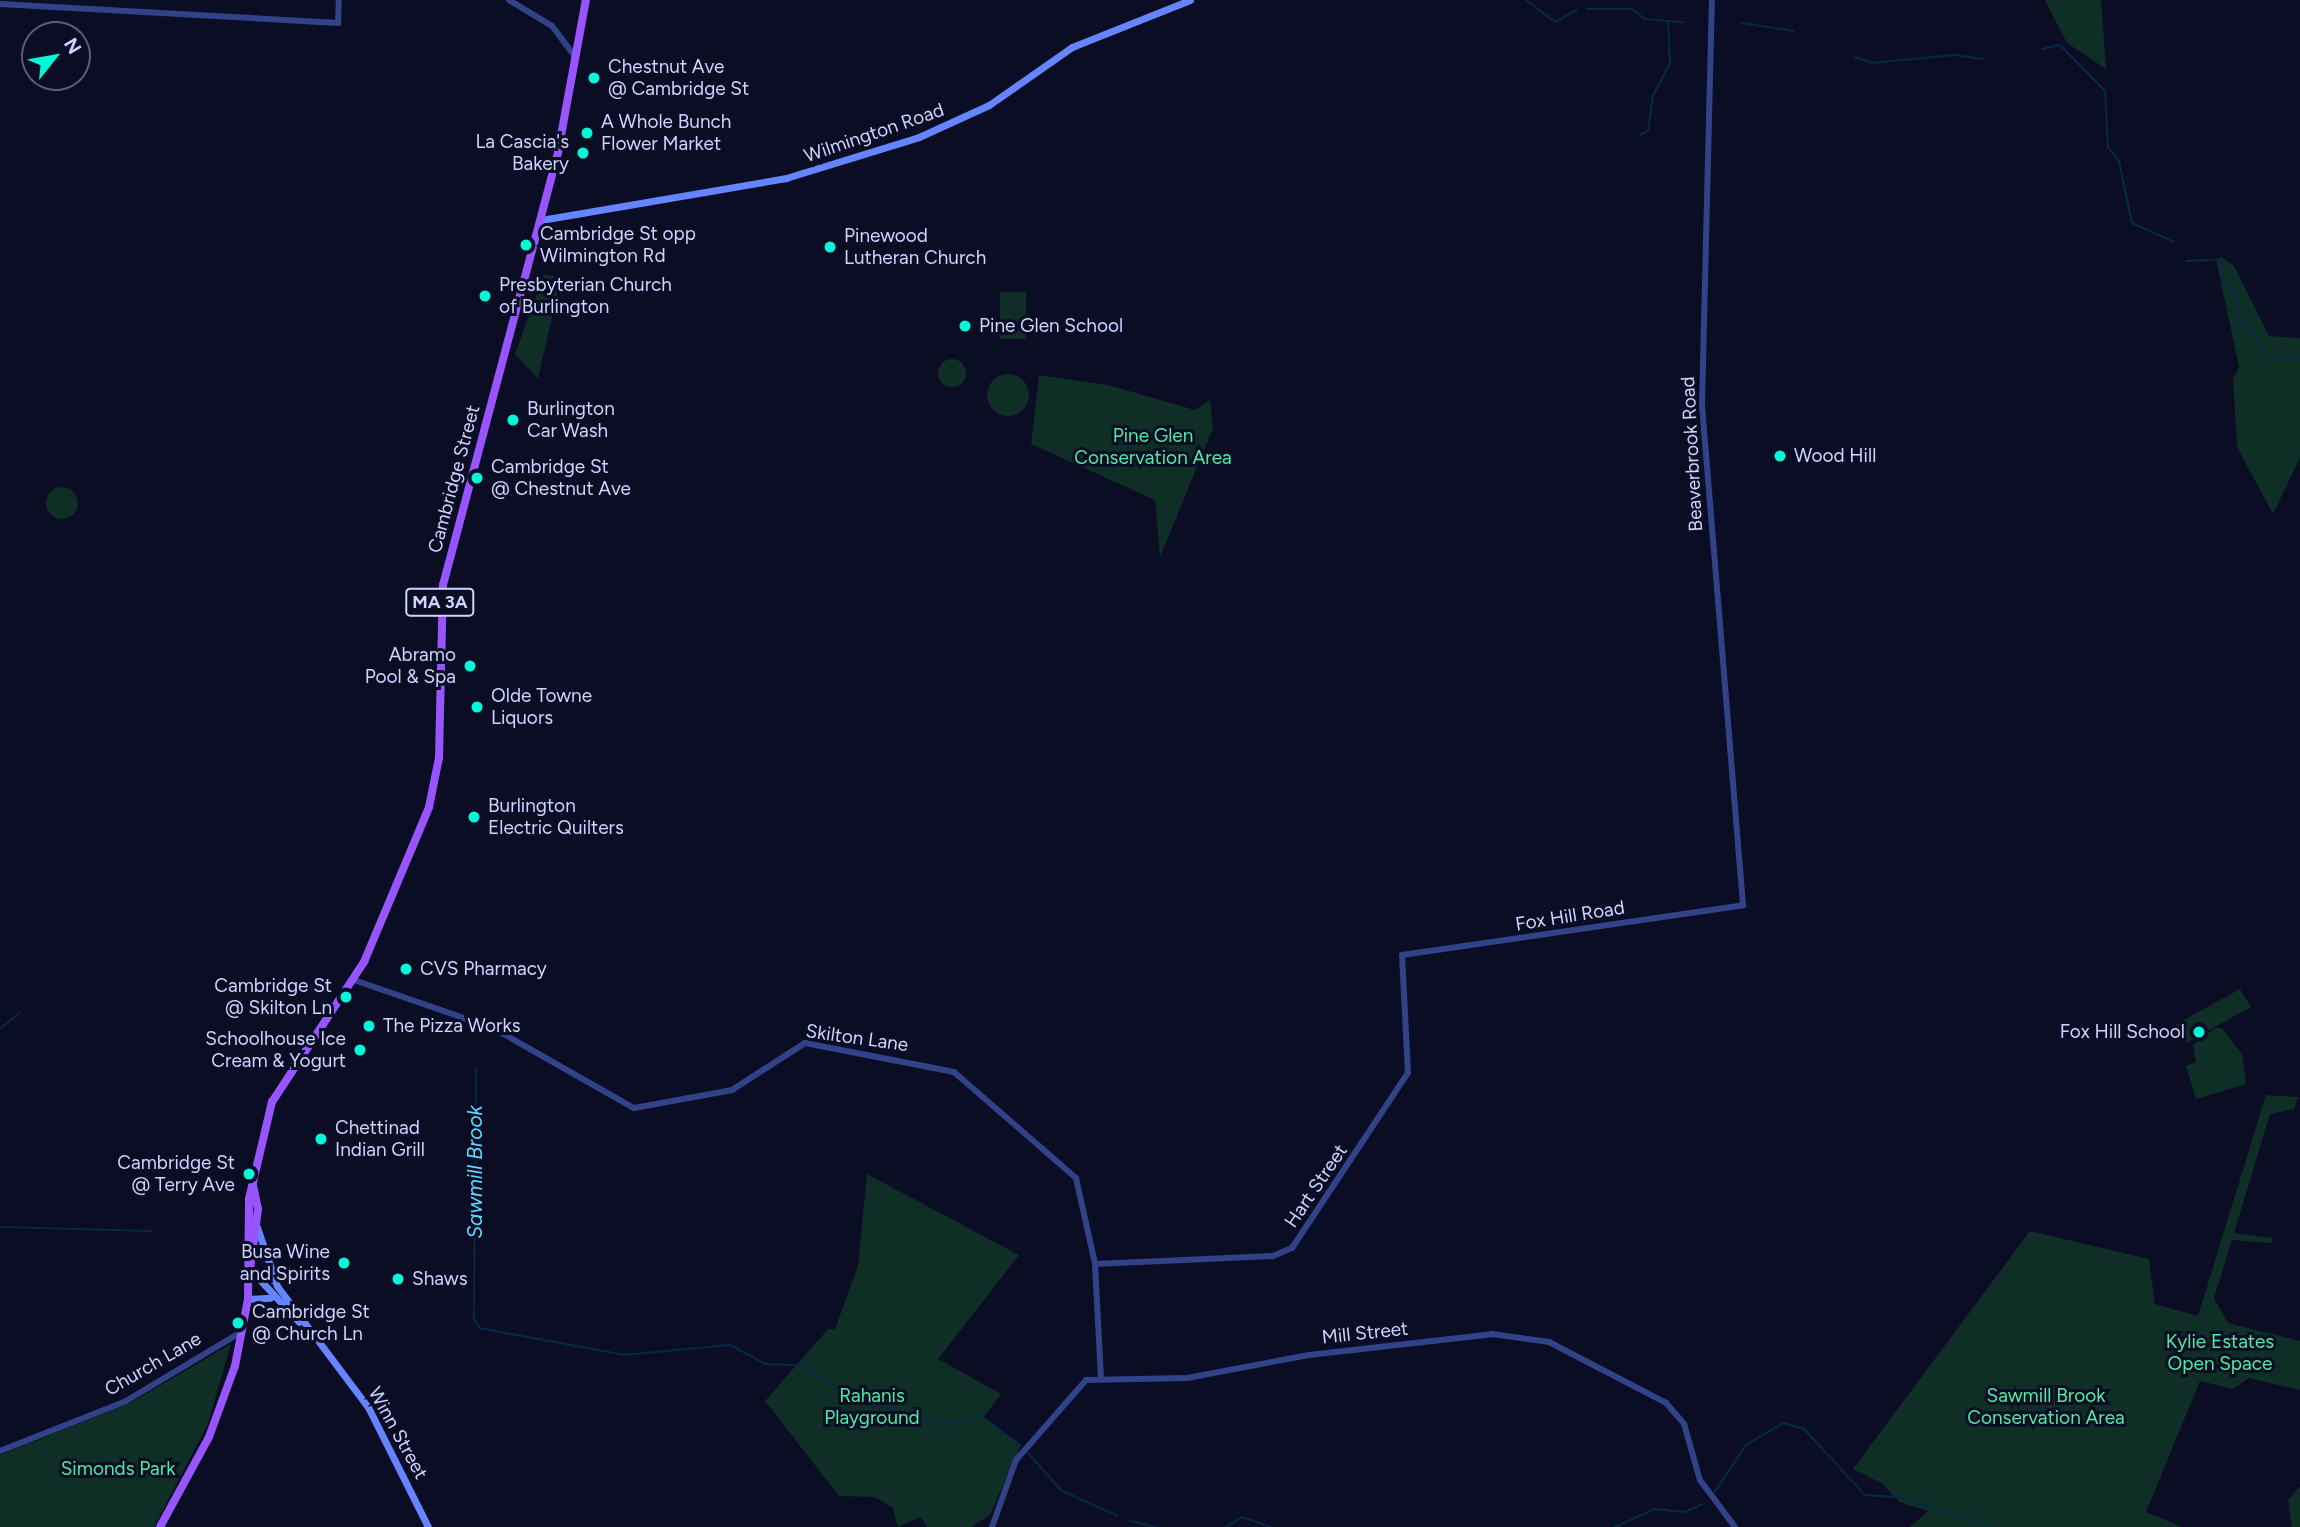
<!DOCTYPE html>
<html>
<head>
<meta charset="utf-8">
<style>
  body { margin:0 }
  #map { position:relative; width:2300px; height:1527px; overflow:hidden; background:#0b0d24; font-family:Figtree,sans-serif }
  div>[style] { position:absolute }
  .green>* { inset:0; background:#0e2e26 }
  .round { border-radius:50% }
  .stream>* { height:2px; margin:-1px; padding:0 1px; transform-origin:1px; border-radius:1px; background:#042a44 }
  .tertiary>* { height:6px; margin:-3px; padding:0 3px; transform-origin:3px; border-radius:3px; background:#314288 }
  .secondary>* { height:7px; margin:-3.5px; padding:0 3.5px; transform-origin:3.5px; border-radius:3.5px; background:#6584ff }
  .primary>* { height:8px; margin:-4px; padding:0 4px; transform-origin:4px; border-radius:4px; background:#9855ff }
  .dots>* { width:19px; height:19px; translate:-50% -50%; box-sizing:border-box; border:4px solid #0b0d24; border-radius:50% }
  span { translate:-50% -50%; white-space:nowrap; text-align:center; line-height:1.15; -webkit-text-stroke:6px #0b0d24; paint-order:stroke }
  .shield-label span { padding:2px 5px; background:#0b0d24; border:2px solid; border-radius:5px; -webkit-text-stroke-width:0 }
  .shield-label { font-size:18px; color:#ced3ff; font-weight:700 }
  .poi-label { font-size:19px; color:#ced3ff }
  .left { translate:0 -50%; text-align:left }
  .right { translate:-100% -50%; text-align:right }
  .street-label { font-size:19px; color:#ced3ff }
  .park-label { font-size:19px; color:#4deca0 }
  .water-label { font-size:21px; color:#5cd9ff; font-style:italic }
  .north { position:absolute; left:21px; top:21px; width:70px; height:70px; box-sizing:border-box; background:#0b0d24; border:2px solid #595c7c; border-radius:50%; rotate:59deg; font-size:19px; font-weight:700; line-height:28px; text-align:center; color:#ced3ff }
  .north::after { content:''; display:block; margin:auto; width:24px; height:32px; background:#00f9d8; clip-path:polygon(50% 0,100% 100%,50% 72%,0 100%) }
</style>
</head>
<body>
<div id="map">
  <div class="green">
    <div style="clip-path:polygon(2045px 0,2101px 0,2106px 69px,2067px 43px)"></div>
    <div style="clip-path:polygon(2222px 257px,2234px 266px,2269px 336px,2300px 338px,2300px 458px,2273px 514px,2237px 447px,2233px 379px,2239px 367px,2216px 259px)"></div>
    <div style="clip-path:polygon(544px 275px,554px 276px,559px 286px,538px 379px,515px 354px)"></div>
    <div style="clip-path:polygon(1000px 292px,1026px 292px,1026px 339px,1000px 339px)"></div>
    <div class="round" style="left:938px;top:359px;width:28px;height:28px"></div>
    <div class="round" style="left:987px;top:374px;width:42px;height:42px"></div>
    <div style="clip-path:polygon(1039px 375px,1108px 385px,1195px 410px,1210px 400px,1213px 428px,1160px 557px,1155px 500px,1031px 444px)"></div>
    <div class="round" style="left:46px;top:487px;width:32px;height:32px"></div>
    <div style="clip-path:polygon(2240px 989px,2251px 1007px,2186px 1043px,2175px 1025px)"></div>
    <div style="clip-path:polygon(2215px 1028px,2222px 1028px,2242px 1054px,2246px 1084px,2196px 1099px,2186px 1066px,2196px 1062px,2193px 1045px)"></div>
    <div style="clip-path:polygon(2266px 1095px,2298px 1097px,2294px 1109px,2270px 1114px,2234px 1233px,2273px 1238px,2272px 1243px,2232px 1240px,2214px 1298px,2228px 1323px,2300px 1341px,2300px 1390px,2249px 1378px,2233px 1389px,2200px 1381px,2146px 1512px,2182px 1527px,1910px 1527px,1928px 1511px,1899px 1502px,1883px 1484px,1853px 1469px,2030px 1231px,2149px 1259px,2155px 1304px,2198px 1316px)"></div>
    <div style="clip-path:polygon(867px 1174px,1019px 1255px,938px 1359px,1001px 1394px,983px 1418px,1021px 1445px,990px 1515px,971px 1527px,927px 1527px,920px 1517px,898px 1527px,893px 1508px,875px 1497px,839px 1496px,765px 1401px,828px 1329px,835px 1329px,858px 1266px)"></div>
    <div style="clip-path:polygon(231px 1344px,208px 1424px,154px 1527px,0 1527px,0 1455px,130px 1403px)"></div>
    <div style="clip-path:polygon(2300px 1486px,2300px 1527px,2292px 1527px,2288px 1500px)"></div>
  </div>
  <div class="stream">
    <div style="left:1526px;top:0;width:36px;rotate:37deg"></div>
    <div style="left:1555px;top:22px;width:25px;rotate:-29deg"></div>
    <div style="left:1587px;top:9px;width:45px"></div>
    <div style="left:1632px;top:9px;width:16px;rotate:38deg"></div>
    <div style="left:1645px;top:19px;width:38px;rotate:5deg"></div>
    <div style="left:1742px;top:23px;width:52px;rotate:8.9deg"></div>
    <div style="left:2042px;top:49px;width:18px;rotate:-13deg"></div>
    <div style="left:2060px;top:45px;width:64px;rotate:45.6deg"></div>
    <div style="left:2105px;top:91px;width:56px;rotate:86.9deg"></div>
    <div style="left:2108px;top:147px;width:18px;rotate:52deg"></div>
    <div style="left:2119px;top:161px;width:63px;rotate:78.2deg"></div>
    <div style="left:2132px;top:223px;width:46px;rotate:24.3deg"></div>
    <div style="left:1855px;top:57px;width:18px;rotate:19deg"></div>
    <div style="left:1872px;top:63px;width:82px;rotate:-5.6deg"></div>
    <div style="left:1954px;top:55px;width:29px;rotate:8deg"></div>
    <div style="left:1640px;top:135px;width:9px;rotate:-27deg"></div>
    <div style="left:1648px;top:131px;width:35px;rotate:-82deg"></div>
    <div style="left:1653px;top:96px;width:37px;rotate:-63deg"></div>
    <div style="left:1670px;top:63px;width:42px;rotate:-92.7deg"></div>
    <div style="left:2187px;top:261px;width:35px;rotate:-3deg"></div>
    <div style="left:2222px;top:259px;width:20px;rotate:90deg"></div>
    <div style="left:2222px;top:279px;width:23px;rotate:50deg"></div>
    <div style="left:2237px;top:297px;width:24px;rotate:92deg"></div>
    <div style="left:2236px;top:321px;width:12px;rotate:14deg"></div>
    <div style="left:2248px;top:324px;width:40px;rotate:58deg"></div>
    <div style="left:2269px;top:358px;width:31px;rotate:-2deg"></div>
    <div style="left:0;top:1029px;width:25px;rotate:-40deg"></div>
    <div style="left:476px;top:1069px;width:249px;rotate:90.5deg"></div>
    <div style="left:474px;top:1318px;width:11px;rotate:63deg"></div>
    <div style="left:479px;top:1328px;width:147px;rotate:10.5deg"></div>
    <div style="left:624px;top:1355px;width:106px;rotate:-5.4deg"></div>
    <div style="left:730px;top:1345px;width:40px;rotate:28deg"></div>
    <div style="left:765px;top:1364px;width:36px;rotate:2deg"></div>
    <div style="left:801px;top:1365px;width:37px;rotate:34deg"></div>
    <div style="left:832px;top:1386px;width:94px;rotate:21.9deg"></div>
    <div style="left:919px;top:1421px;width:26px;rotate:7deg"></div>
    <div style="left:945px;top:1424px;width:37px;rotate:-13deg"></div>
    <div style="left:981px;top:1416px;width:49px;rotate:36.6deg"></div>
    <div style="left:0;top:1227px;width:152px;rotate:1.5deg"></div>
    <div style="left:1028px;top:1453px;width:51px;rotate:48.2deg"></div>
    <div style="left:1062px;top:1491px;width:61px;rotate:24.1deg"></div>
    <div style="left:1714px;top:1493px;width:58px;rotate:-56.3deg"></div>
    <div style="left:1746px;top:1445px;width:43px;rotate:-30.7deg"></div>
    <div style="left:1783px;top:1423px;width:22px;rotate:16deg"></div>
    <div style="left:1804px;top:1429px;width:90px;rotate:47.3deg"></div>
    <div style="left:1865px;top:1495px;width:39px;rotate:4deg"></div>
    <div style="left:1904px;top:1498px;width:91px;rotate:18.6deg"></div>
    <div style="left:1130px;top:1521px;width:28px;rotate:13deg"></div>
    <div style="left:1226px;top:1527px;width:19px;rotate:-32deg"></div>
    <div style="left:1242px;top:1517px;width:31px;rotate:19deg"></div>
    <div style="left:1615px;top:1527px;width:44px;rotate:-24.2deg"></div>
    <div style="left:1655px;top:1509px;width:30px;rotate:6deg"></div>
    <div style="left:1685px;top:1512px;width:19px;rotate:-25deg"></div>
  </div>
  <div class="tertiary">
    <div style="left:509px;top:0;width:50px;rotate:31.2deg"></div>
    <div style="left:552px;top:26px;width:39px;rotate:53deg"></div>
    <div style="left:0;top:4px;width:339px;rotate:3.2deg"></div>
    <div style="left:338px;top:23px;width:23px;rotate:-88deg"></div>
    <div style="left:354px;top:980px;width:147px;rotate:19.1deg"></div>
    <div style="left:493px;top:1028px;width:162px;rotate:29.6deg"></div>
    <div style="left:634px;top:1108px;width:100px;rotate:-10.4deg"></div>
    <div style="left:732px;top:1090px;width:87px;rotate:-32.8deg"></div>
    <div style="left:805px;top:1043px;width:152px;rotate:11deg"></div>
    <div style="left:954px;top:1072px;width:162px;rotate:41deg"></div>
    <div style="left:1076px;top:1178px;width:88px;rotate:77.5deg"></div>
    <div style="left:1095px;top:1264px;width:113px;rotate:87deg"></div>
    <div style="left:1095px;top:1264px;width:178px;rotate:-2.6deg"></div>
    <div style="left:1273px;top:1256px;width:21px;rotate:-23deg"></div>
    <div style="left:1292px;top:1248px;width:210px;rotate:-56.5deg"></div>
    <div style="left:1408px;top:1073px;width:118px;rotate:-92.9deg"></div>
    <div style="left:1402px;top:955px;width:345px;rotate:-8.3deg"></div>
    <div style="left:1743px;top:905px;width:502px;rotate:-94.69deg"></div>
    <div style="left:1702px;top:405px;width:405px;rotate:-88.6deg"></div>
    <div style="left:0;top:1451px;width:136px;rotate:-21.6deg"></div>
    <div style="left:126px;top:1401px;width:136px;rotate:-30.9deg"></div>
    <div style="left:992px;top:1527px;width:71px;rotate:-70.3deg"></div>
    <div style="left:1016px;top:1460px;width:106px;rotate:-48.8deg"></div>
    <div style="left:1086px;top:1380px;width:101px;rotate:-1.1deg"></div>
    <div style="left:1187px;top:1378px;width:124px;rotate:-10.7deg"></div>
    <div style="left:1309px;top:1355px;width:184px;rotate:-6.5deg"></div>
    <div style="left:1492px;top:1334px;width:58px;rotate:8deg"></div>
    <div style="left:1549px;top:1342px;width:132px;rotate:27.5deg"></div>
    <div style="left:1666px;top:1403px;width:28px;rotate:49deg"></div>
    <div style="left:1684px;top:1424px;width:58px;rotate:74.1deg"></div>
    <div style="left:1700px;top:1480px;width:59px;rotate:53.3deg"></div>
  </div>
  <div class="secondary">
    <div style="left:541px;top:220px;width:249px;rotate:-9.7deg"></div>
    <div style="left:786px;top:178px;width:139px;rotate:-17.1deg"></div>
    <div style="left:919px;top:137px;width:77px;rotate:-24.6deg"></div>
    <div style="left:989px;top:105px;width:101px;rotate:-34.9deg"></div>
    <div style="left:1072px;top:47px;width:127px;rotate:-21.7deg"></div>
    <div style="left:257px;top:1227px;width:62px;rotate:71.3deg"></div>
    <div style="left:277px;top:1286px;width:151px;rotate:53.1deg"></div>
    <div style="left:368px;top:1407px;width:134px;rotate:63.4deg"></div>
    <div style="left:250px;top:1269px;width:72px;rotate:47.2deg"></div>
    <div style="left:250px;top:1269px;width:25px;rotate:26deg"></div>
    <div style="left:248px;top:1299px;width:22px;rotate:-3deg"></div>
  </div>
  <div class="primary">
    <div style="left:250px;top:1269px;width:61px;rotate:-82.4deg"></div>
    <div style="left:258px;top:1209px;width:25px;rotate:-102deg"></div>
    <div style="left:160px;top:1527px;width:102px;rotate:-61.4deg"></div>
    <div style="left:209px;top:1437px;width:76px;rotate:-69.9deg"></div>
    <div style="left:235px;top:1366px;width:68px;rotate:-79deg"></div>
    <div style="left:248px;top:1299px;width:100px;rotate:-89.4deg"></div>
    <div style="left:249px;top:1199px;width:100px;rotate:-76.7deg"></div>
    <div style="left:272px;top:1102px;width:168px;rotate:-56.7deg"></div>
    <div style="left:364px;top:962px;width:168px;rotate:-67.2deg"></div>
    <div style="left:429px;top:807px;width:50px;rotate:-78.5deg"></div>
    <div style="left:439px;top:758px;width:173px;rotate:-88.7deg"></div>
    <div style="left:443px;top:585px;width:448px;rotate:-75.1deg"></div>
    <div style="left:558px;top:152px;width:155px;rotate:-79.6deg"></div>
  </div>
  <div class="dots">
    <div style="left:594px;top:78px;background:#00f9d8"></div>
    <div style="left:587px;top:133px;background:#00f9d8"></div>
    <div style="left:583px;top:153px;background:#00f9d8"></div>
    <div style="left:526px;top:245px;background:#00f9d8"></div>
    <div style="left:830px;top:247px;background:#00f9d8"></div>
    <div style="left:485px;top:296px;background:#00f9d8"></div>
    <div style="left:965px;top:326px;background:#00f9d8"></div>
    <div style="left:513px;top:420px;background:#00f9d8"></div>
    <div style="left:1780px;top:456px;background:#00f9d8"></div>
    <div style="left:477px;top:478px;background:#00f9d8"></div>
    <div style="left:470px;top:666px;background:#00f9d8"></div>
    <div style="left:477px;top:707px;background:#00f9d8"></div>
    <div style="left:474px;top:817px;background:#00f9d8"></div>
    <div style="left:406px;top:969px;background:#00f9d8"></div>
    <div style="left:346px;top:997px;background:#00f9d8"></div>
    <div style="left:369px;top:1026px;background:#00f9d8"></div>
    <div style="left:2199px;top:1032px;background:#00f9d8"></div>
    <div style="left:360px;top:1050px;background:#00f9d8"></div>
    <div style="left:321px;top:1139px;background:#00f9d8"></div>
    <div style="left:249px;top:1174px;background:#00f9d8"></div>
    <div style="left:344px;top:1263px;background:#00f9d8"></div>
    <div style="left:398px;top:1279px;background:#00f9d8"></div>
    <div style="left:238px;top:1323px;background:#00f9d8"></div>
  </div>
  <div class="shield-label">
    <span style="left:440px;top:602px">MA 3A</span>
  </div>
  <div class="poi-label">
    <span class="left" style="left:608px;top:78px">Chestnut Ave<br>@ Cambridge St</span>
    <span class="left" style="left:601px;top:133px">A Whole Bunch<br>Flower Market</span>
    <span class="right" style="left:569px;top:153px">La Cascia's<br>Bakery</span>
    <span class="left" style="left:540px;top:245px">Cambridge St opp<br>Wilmington Rd</span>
    <span class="left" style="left:844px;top:247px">Pinewood<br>Lutheran Church</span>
    <span class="left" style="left:499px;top:296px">Presbyterian Church<br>of Burlington</span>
    <span class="left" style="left:979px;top:326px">Pine Glen School</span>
    <span class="left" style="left:527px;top:420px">Burlington<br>Car Wash</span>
    <span class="left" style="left:1794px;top:456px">Wood Hill</span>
    <span class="left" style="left:491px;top:478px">Cambridge St<br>@ Chestnut Ave</span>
    <span class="right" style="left:456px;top:666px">Abramo<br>Pool &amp; Spa</span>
    <span class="left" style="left:491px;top:707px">Olde Towne<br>Liquors</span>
    <span class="left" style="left:488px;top:817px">Burlington<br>Electric Quilters</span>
    <span class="left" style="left:420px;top:969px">CVS Pharmacy</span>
    <span class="right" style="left:332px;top:997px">Cambridge St<br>@ Skilton Ln</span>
    <span class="left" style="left:383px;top:1026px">The Pizza Works</span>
    <span class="right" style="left:2185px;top:1032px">Fox Hill School</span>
    <span class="right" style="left:346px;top:1050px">Schoolhouse Ice<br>Cream &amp; Yogurt</span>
    <span class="left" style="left:335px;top:1139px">Chettinad<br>Indian Grill</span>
    <span class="right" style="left:235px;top:1174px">Cambridge St<br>@ Terry Ave</span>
    <span class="right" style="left:330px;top:1263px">Busa Wine<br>and Spirits</span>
    <span class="left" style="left:412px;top:1279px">Shaws</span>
    <span class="left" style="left:252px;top:1323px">Cambridge St<br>@ Church Ln</span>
  </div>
  <div class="street-label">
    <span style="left:874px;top:133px;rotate:-19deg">Wilmington Road</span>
    <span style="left:1692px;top:454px;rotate:-93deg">Beaverbrook Road</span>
    <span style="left:454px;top:479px;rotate:-75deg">Cambridge Street</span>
    <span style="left:1570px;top:916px;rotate:-9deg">Fox Hill Road</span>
    <span style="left:857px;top:1038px;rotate:8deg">Skilton Lane</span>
    <span style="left:1316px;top:1186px;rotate:-56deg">Hart Street</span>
    <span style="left:1365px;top:1333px;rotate:-6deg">Mill Street</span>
    <span style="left:153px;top:1364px;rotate:-30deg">Church Lane</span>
    <span style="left:398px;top:1433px;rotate:61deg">Winn Street</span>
  </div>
  <div class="park-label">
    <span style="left:1153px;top:447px">Pine Glen<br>Conservation Area</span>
    <span style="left:2220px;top:1353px">Kylie Estates<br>Open Space</span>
    <span style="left:872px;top:1407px">Rahanis<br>Playground</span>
    <span style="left:2046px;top:1407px">Sawmill Brook<br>Conservation Area</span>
    <span style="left:118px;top:1469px">Simonds Park</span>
  </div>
  <div class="water-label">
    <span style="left:475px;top:1172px;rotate:-90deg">Sawmill Brook</span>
  </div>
  <div class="north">N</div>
</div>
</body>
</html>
